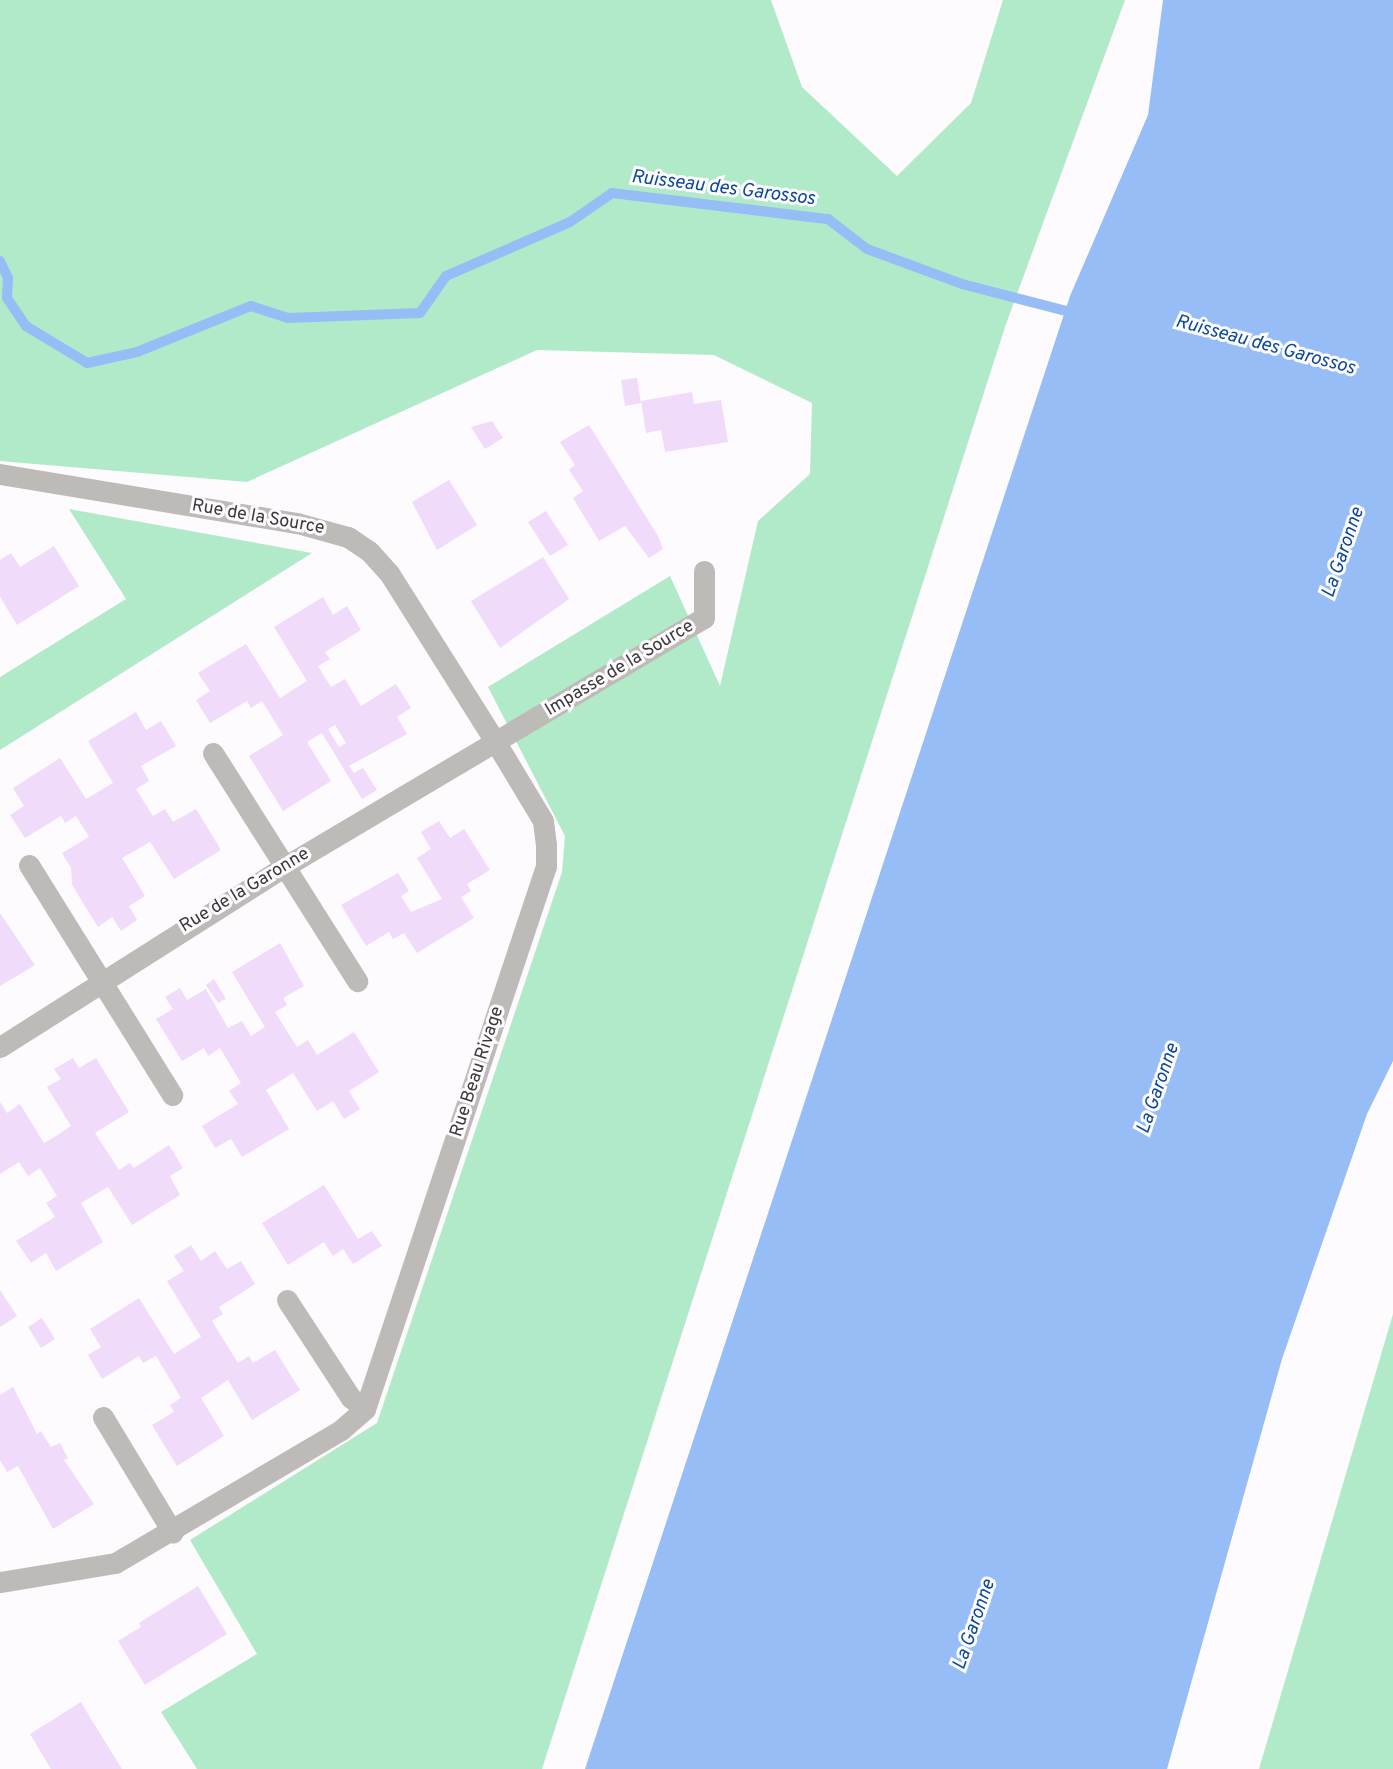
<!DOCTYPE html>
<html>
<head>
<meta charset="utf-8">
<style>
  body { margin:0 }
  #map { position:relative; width:1393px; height:1769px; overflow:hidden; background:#fdfbfe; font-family:Overpass,sans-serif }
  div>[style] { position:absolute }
  .green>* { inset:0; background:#b0eac9 }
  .water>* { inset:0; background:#96bdf6 }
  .stream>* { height:10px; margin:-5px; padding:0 5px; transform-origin:5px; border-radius:5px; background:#96bdf6 }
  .building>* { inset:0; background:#f0dbfa }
  .minor>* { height:21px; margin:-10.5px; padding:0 10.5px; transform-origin:10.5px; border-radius:10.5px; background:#bebab8 }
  span { translate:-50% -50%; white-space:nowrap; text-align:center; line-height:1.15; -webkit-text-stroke:6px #fdfbfe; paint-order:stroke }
  .street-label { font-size:18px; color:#3a383b }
  .water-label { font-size:19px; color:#084899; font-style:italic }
</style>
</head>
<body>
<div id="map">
  <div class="green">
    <div style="clip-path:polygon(0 0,771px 0,802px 87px,897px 176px,971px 103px,1003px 0,1125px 0,1006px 324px,542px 1769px,197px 1769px,161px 1712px,257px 1654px,190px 1540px,377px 1423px,562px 872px,565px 836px,488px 687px,670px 576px,720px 686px,758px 521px,810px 474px,812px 403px,714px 355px,537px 350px,247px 482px,0 461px)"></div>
    <div style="clip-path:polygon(69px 509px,312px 553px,0 750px,0 677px,126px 599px)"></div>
    <div style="clip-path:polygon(1393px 1314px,1393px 1769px,1259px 1769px)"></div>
  </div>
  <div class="water">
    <div style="clip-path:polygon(1163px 0,1393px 0,1393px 1061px,1367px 1114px,1282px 1359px,1167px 1769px,585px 1769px,1070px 296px,1148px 115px)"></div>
  </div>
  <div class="stream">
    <div style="left:0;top:261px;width:19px;rotate:65deg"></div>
    <div style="left:8px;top:278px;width:20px;rotate:93deg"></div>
    <div style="left:7px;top:298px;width:34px;rotate:56deg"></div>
    <div style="left:26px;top:326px;width:71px;rotate:31.2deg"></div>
    <div style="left:87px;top:363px;width:51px;rotate:-12.4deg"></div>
    <div style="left:137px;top:352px;width:123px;rotate:-22deg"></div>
    <div style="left:251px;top:306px;width:39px;rotate:18deg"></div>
    <div style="left:288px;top:318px;width:132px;rotate:-2.2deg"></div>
    <div style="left:420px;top:313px;width:45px;rotate:-54.9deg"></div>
    <div style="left:446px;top:276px;width:135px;rotate:-23.5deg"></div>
    <div style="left:570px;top:222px;width:51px;rotate:-34.6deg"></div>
    <div style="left:612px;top:193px;width:218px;rotate:6.9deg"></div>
    <div style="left:828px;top:219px;width:49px;rotate:37.6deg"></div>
    <div style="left:867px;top:249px;width:101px;rotate:20.2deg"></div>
    <div style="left:962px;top:284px;width:120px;rotate:14.5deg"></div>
  </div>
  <div class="building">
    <div style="clip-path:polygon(637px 378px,641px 403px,625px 406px,621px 380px)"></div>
    <div style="clip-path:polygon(692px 392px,694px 404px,721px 400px,728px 442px,665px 452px,661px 430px,646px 433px,641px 401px)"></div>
    <div style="clip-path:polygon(492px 421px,503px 438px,485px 449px,471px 427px)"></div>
    <div style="clip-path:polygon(589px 425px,658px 536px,663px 549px,649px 558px,625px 526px,599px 541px,573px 498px,583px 491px,569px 470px,575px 465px,560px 442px)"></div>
    <div style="clip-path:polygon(449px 480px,477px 525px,437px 550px,412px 502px)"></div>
    <div style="clip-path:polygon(546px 511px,568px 545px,550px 556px,528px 522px)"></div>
    <div style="clip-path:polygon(54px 546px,79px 586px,17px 625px,0 597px,0 560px,11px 553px,20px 567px)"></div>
    <div style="clip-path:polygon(543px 557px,569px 599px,500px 648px,471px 601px)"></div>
    <div style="clip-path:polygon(evenodd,323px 597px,333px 615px,347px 606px,361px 630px,325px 652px,330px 659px,318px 666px,331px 687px,345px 679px,361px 706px,396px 684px,411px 708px,397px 717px,407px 734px,349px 766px,354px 773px,363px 768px,377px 790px,362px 799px,322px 733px,307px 742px,331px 781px,283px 811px,249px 756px,283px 735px,262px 701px,251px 708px,247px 701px,210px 723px,196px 700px,210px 691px,198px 673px,246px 644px,280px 698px,307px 681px,274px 627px,323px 597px,335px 725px,346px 743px,339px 747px,328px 729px,335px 725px)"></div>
    <div style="clip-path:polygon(136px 712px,146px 730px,161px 721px,176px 746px,141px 766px,149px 781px,136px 789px,153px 816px,165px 809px,173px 822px,196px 809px,221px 850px,174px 879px,150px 842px,122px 858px,145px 896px,129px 906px,137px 920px,121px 931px,112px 917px,98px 927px,72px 885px,71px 868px,62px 853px,89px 837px,76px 816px,65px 823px,61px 816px,25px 838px,10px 815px,24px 806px,13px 788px,60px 758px,86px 799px,113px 783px,88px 741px)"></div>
    <div style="clip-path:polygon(439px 821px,450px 838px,464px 829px,490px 870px,467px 884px,471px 891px,461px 897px,474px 918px,417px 953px,404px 933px,393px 939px,389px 932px,366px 946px,341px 905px,398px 873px,409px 891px,401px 896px,411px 912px,442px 899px,417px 858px,431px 849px,421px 832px)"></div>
    <div style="clip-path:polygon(0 913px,35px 965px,0 986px)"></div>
    <div style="clip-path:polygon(280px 943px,304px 986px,283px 998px,287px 1005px,275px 1012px,297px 1047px,308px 1040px,317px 1055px,354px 1032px,379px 1072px,349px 1091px,360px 1109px,344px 1119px,333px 1101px,317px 1111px,293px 1073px,266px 1090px,289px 1129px,242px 1157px,231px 1139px,215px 1148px,202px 1126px,238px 1104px,229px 1091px,241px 1083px,220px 1048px,208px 1056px,204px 1048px,182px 1061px,156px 1019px,173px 1009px,165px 997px,180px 988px,187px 1000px,206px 989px,228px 1028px,242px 1021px,251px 1036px,265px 1027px,232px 972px)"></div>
    <div style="clip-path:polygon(214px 979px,226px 999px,218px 1003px,206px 985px)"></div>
    <div style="clip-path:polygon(73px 1058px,79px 1068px,96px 1058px,129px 1112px,95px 1133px,119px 1170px,130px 1163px,134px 1168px,169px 1145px,183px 1168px,170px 1176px,180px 1195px,132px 1225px,108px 1187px,81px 1203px,103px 1242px,56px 1271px,46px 1253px,31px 1263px,16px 1241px,55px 1217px,46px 1203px,57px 1196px,40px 1168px,28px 1176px,19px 1162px,0 1174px,0 1102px,7px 1113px,20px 1104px,44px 1143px,56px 1136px,71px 1126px,47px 1087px,61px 1079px,54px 1069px)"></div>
    <div style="clip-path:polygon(324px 1185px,358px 1239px,372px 1231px,382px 1246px,353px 1264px,343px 1249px,333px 1256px,324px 1242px,288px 1265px,262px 1223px)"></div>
    <div style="clip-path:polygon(191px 1245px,201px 1261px,215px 1251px,227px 1269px,241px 1261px,255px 1284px,219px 1307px,223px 1314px,212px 1321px,238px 1363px,249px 1356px,253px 1363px,275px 1350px,300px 1390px,252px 1420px,228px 1380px,201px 1398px,224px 1436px,177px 1466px,152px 1425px,174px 1412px,170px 1405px,181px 1398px,156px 1356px,143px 1363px,139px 1356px,102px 1379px,88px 1355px,101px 1347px,90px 1329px,139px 1298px,174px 1354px,201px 1337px,167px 1281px,184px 1271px,174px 1256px)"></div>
    <div style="clip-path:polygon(0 1290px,17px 1316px,0 1327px)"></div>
    <div style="clip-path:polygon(42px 1318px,55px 1339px,41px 1348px,28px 1327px)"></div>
    <div style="clip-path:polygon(13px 1387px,37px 1434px,41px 1431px,51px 1447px,60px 1443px,68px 1458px,64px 1460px,94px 1504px,53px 1529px,18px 1466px,7px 1472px,0 1460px,0 1395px)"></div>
    <div style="clip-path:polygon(198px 1586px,227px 1634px,145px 1685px,118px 1641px,141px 1627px,139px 1623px)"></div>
    <div style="clip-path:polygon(81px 1702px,91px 1719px,122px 1769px,51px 1769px,30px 1734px)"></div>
  </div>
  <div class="minor">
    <div style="left:0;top:474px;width:301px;rotate:9.4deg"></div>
    <div style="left:297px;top:523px;width:53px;rotate:15.4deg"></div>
    <div style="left:348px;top:537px;width:25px;rotate:34deg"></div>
    <div style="left:369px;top:551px;width:30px;rotate:48deg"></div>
    <div style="left:389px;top:573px;width:199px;rotate:57.8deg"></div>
    <div style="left:495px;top:741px;width:93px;rotate:59deg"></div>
    <div style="left:543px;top:821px;width:23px;rotate:83deg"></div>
    <div style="left:546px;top:844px;width:22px;rotate:90deg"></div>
    <div style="left:546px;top:866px;width:572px;rotate:108.43deg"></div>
    <div style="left:365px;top:1409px;width:32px;rotate:139deg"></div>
    <div style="left:341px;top:1430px;width:262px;rotate:149.5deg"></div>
    <div style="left:115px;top:1563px;width:117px;rotate:170.6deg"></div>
    <div style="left:213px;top:753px;width:270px;rotate:57.7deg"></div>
    <div style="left:29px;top:865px;width:271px;rotate:58.1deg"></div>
    <div style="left:0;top:1047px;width:336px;rotate:-32.4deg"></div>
    <div style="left:284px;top:867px;width:488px;rotate:-30.7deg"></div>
    <div style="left:704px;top:618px;width:47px;rotate:-90deg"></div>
    <div style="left:287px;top:1300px;width:117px;rotate:56.9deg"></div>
    <div style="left:351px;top:1398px;width:18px;rotate:38deg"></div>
    <div style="left:103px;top:1417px;width:135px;rotate:58.9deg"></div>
  </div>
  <div class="street-label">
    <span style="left:258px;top:518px;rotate:10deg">Rue de la Source</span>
    <span style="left:620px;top:669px;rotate:-31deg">Impasse de la Source</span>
    <span style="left:245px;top:891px;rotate:-31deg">Rue de la Garonne</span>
    <span style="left:478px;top:1072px;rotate:-72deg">Rue Beau Rivage</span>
  </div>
  <div class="water-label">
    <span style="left:723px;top:189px;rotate:7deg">Ruisseau des Garossos</span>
    <span style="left:1265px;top:346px;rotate:15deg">Ruisseau des Garossos</span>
    <span style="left:1344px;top:553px;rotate:-71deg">La Garonne</span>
    <span style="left:1159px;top:1089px;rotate:-71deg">La Garonne</span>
    <span style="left:975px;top:1625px;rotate:-71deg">La Garonne</span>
  </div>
</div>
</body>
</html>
